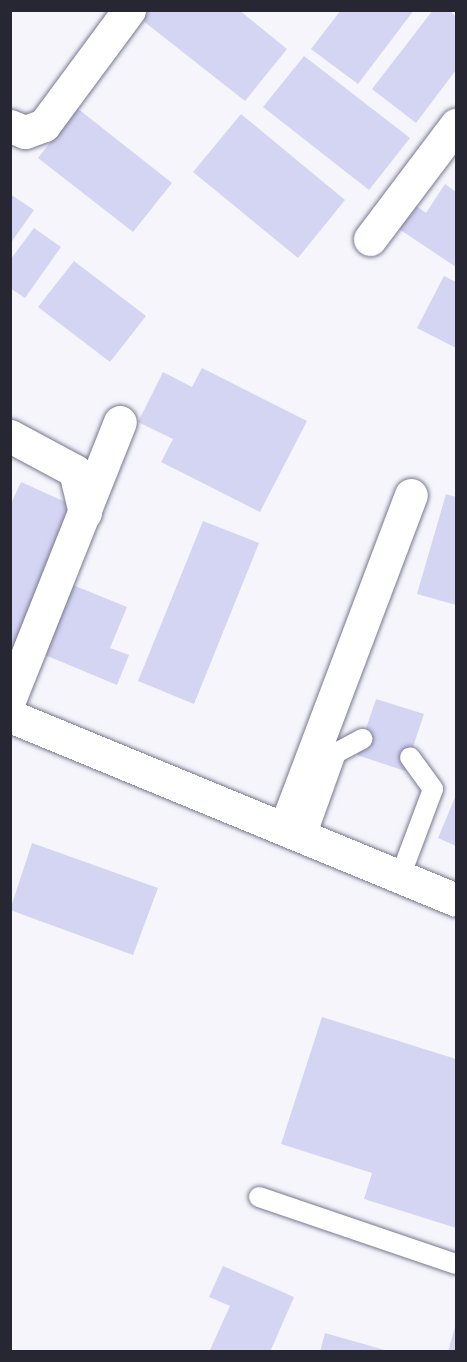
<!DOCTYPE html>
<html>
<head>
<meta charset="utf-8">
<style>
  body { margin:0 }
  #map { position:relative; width:467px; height:1362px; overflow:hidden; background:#f5f5fb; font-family:"PT Sans Narrow",sans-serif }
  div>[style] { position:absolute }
  .building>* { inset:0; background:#d4d5f3 }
  .roads { filter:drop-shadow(0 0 2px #777793) drop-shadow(0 0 2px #777793) }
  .service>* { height:20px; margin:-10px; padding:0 10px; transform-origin:10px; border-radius:10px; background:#fff }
  .minor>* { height:33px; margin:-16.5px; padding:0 16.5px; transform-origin:16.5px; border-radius:16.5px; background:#fff }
  .tertiary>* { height:33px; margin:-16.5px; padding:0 16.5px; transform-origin:16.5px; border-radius:16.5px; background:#fff }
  span { translate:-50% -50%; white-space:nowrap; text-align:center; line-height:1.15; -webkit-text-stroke:6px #f5f5fb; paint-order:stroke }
  .frame { position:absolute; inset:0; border:12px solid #262732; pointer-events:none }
</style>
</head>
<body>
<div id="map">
  <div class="building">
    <div style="clip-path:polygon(149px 10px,239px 10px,287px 49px,245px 101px,142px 20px)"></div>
    <div style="clip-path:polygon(341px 10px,414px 10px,358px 84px,311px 49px)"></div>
    <div style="clip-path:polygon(433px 10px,449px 10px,456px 17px,456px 70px,416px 123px,372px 89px)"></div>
    <div style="clip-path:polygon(304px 56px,410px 138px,369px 190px,263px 107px)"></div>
    <div style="clip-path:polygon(77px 108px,172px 183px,133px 232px,38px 158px)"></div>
    <div style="clip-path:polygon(241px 114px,345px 200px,298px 258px,193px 172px)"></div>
    <div style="clip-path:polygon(445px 184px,456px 192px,456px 267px,399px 229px,415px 205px,426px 213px)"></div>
    <div style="clip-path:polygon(10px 194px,34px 210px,10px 244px)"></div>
    <div style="clip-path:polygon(34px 228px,61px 247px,25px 298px,10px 288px,10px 260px)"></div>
    <div style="clip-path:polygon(74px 261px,146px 316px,110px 362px,38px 307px)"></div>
    <div style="clip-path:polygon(444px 276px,456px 282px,456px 348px,417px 328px)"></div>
    <div style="clip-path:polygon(202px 368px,307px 421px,260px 512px,161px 462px,173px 439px,138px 422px,163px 372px,192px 387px)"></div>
    <div style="clip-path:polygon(21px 482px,81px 509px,19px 653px,10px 650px,10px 506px)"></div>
    <div style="clip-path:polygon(446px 494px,456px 497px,456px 605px,417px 594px)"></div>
    <div style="clip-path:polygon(203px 521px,259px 543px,194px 704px,138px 681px)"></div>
    <div style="clip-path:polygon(73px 585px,127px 607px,110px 648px,129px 655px,117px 685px,45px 655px)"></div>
    <div style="clip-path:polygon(376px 699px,424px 714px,405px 771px,357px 755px)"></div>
    <div style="clip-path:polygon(456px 795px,456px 846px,438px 838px)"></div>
    <div style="clip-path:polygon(32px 843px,158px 888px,133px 955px,10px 910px)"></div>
    <div style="clip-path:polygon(322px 1017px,456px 1059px,456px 1228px,364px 1199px,372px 1173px,281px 1144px)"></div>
    <div style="clip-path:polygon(223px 1266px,294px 1297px,270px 1352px,209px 1352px,230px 1306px,209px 1297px)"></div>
    <div style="clip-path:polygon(456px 1323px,456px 1352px,448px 1352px)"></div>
    <div style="clip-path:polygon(325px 1333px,388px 1351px,388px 1352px,320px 1352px)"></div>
  </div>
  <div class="roads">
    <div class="service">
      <div style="left:306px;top:837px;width:89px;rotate:-70.3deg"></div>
      <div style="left:336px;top:753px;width:30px;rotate:-28deg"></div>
      <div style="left:400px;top:877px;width:94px;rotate:-69.4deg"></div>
      <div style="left:433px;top:789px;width:39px;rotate:-126deg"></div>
      <div style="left:259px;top:1197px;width:208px;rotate:18.8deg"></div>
    </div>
    <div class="minor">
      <div style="left:10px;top:126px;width:16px;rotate:22deg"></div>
      <div style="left:25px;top:132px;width:20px;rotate:-20deg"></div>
      <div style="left:44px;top:125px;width:143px;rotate:-53.5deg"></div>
      <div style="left:370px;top:239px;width:143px;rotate:-53deg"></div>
      <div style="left:10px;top:436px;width:74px;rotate:28.3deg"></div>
      <div style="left:75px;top:471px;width:43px;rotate:76.6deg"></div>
      <div style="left:10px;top:698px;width:297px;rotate:-68.3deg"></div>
      <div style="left:285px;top:828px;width:356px;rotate:-69.3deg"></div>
    </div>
    <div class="tertiary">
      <div style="left:10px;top:716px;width:482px;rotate:22.4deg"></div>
    </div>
  </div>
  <div class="frame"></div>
</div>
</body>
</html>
